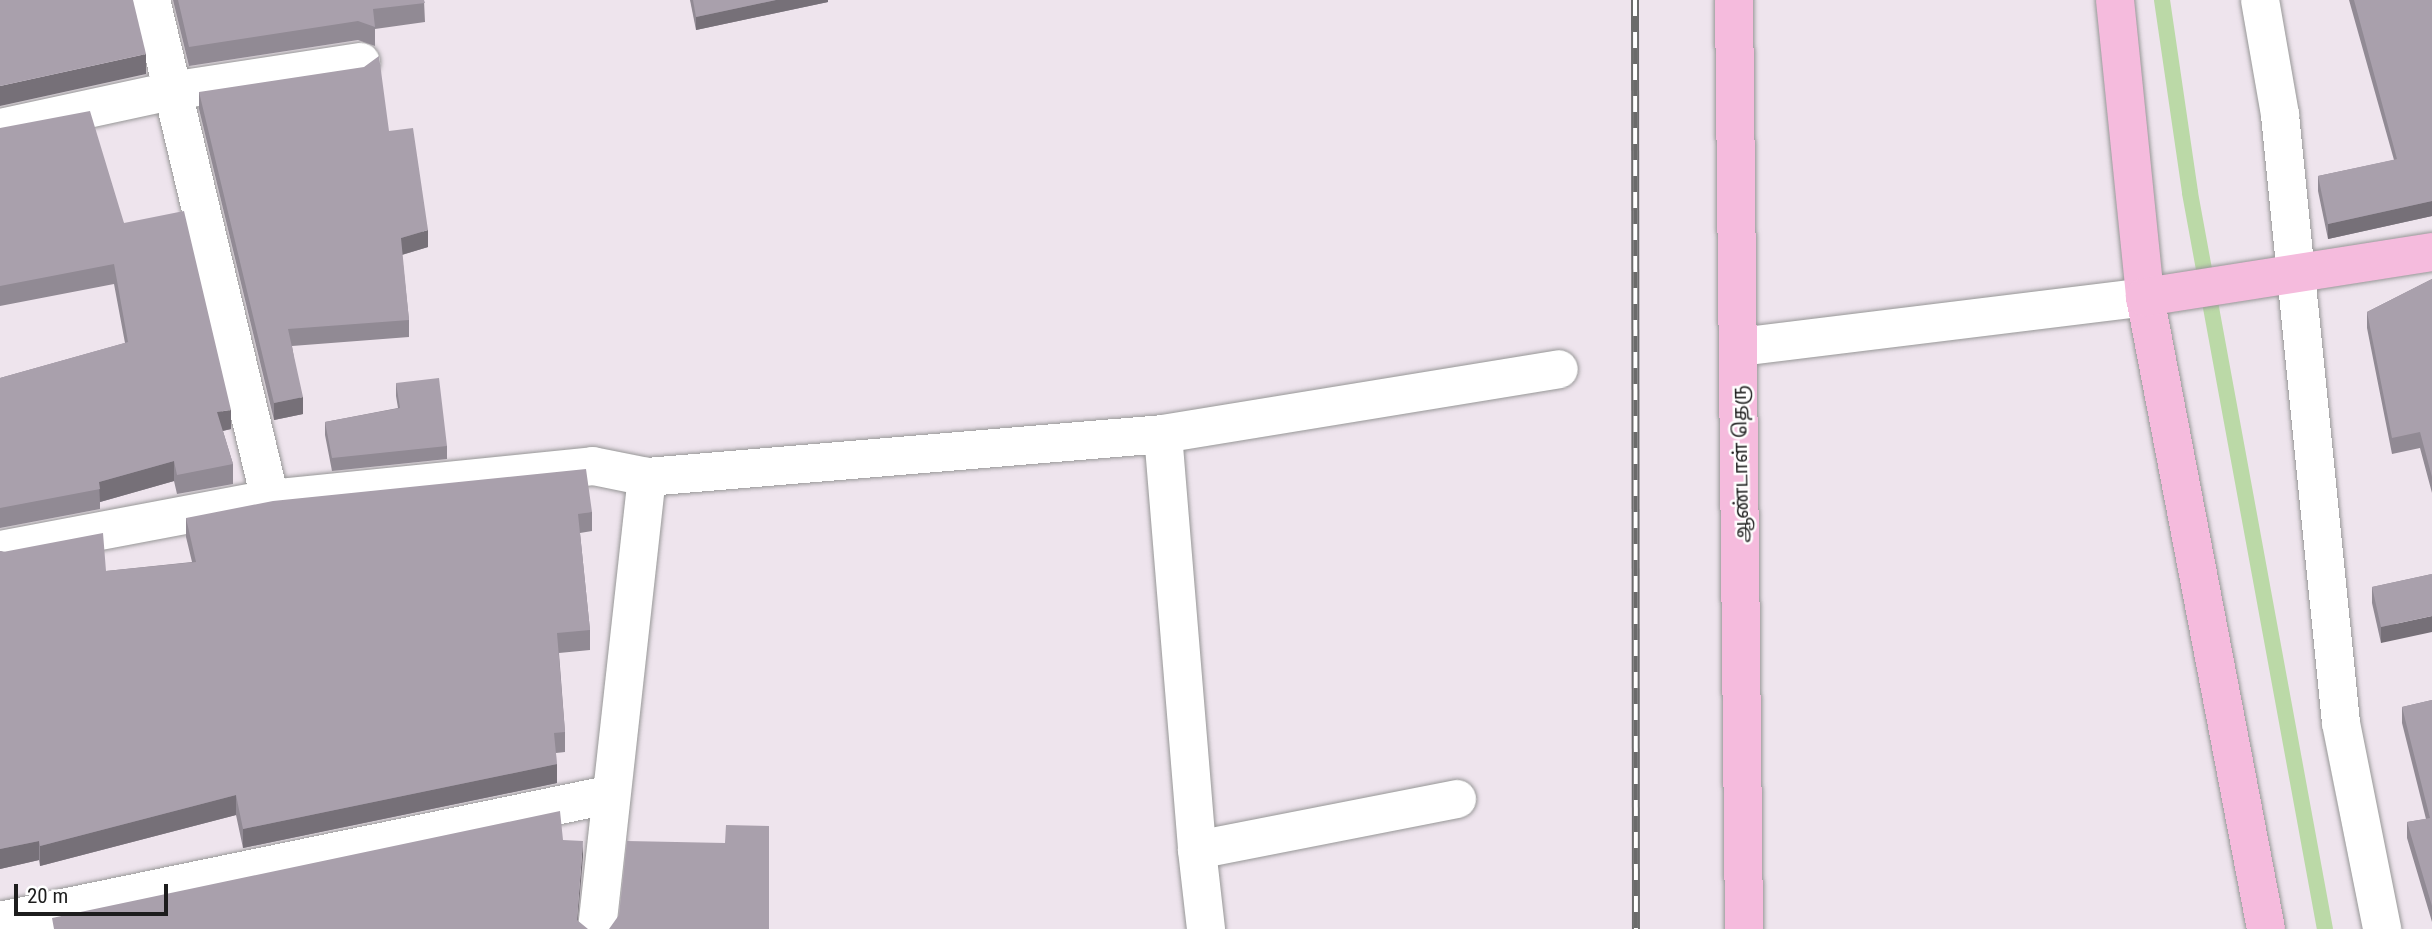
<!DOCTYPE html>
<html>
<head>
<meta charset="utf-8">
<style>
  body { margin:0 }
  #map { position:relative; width:2432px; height:929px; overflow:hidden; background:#eee4ed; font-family:"Roboto Condensed","Noto Sans Tamil",sans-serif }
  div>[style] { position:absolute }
  .stream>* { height:16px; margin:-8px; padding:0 8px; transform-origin:8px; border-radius:8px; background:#bbd9a7 }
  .roads { filter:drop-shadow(0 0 2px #979797) drop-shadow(0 0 2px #979797) }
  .street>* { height:38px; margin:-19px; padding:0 19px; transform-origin:19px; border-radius:19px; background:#fff }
  .secondary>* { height:38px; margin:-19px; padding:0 19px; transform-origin:19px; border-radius:19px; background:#f5bbdd }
  .rail>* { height:8px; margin-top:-4px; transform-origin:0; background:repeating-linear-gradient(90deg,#fff 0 16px,#6b6b6b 0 32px); box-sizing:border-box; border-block:2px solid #6b6b6b }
  .wall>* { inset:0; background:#918a94 }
  .shaded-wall>* { inset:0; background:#767078 }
  .building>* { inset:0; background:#a9a0ac }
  span { translate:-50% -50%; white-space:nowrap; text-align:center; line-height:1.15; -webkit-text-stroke:5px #fff; paint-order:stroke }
  .street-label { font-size:19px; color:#1d1d1d }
  .scale { position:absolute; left:14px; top:884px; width:154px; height:32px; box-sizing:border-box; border:4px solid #1d1d1d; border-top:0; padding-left:9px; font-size:21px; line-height:24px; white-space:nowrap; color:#1d1d1d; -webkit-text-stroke:5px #fff; paint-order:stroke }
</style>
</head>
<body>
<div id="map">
  <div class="stream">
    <div style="left:2162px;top:0;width:195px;rotate:81.7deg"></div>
    <div style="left:2190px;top:193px;width:748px;rotate:79.61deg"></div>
  </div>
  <div class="roads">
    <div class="street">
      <div style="left:151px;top:0;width:513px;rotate:76.59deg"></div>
      <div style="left:2260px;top:0;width:117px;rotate:80.1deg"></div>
      <div style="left:2280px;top:115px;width:611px;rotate:84.27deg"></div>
      <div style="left:2341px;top:723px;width:210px;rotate:78.7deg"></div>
      <div style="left:0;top:128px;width:175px;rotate:-12.2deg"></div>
      <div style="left:171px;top:91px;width:192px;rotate:-8.7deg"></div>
      <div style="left:1739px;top:347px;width:409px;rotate:-7deg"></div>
      <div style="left:1163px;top:434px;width:417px;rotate:85.3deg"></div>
      <div style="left:0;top:550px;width:275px;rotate:-10.7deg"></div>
      <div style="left:270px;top:499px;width:325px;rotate:-5.8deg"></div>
      <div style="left:593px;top:466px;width:55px;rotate:11.5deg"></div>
      <div style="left:0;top:921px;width:621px;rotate:-11.71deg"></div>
      <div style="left:597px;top:929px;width:455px;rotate:-83.7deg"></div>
      <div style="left:647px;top:477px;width:518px;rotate:-4.76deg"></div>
      <div style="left:1163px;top:434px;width:401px;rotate:-9.3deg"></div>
      <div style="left:1206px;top:929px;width:80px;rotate:-96.5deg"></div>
      <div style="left:1197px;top:850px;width:265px;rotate:-11.1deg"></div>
    </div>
    <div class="secondary">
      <div style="left:1734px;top:0;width:929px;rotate:89.38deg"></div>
      <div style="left:2115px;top:0;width:299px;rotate:84.2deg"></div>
      <div style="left:2145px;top:297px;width:643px;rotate:79.16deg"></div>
      <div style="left:2145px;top:297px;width:291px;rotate:-8.9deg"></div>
    </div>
  </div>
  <div class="rail">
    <div style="left:1635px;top:0;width:929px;rotate:89.94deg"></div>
  </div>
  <div class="wall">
    <div style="clip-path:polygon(173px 0,424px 0,425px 22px,375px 29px,375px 46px,358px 40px,189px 66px)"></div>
    <div style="clip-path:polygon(690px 0,828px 0,828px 2px,696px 30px)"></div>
    <div style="clip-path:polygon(2349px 0,2432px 0,2432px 216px,2328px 239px,2318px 191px,2318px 176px,2394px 160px)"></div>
    <div style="clip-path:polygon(199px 92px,389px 131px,428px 247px,402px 255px,409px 320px,409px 337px,292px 346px,303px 414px,274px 420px,199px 109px)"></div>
    <div style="clip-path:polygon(0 128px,124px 223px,231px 429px,223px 431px,233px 464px,233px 484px,177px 494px,174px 481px,100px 502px,100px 509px,0 528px,0 378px,125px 343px,114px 284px,0 306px)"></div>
    <div style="clip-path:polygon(2432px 279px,2432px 493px,2420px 448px,2392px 454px,2367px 328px,2367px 312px)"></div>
    <div style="clip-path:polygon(396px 383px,447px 446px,447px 459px,332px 471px,325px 435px,325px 422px,398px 408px,396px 396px)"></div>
    <div style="clip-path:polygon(592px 512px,592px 531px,580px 533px,590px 630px,590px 650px,559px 653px,565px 732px,565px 752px,556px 753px,557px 783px,243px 848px,236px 815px,40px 866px,39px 860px,0 869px,0 551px,106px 571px,192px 562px,186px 537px,186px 518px)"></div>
    <div style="clip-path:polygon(2432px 574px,2381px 643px,2372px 603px,2372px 587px)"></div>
    <div style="clip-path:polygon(2432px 700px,2432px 922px,2407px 838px,2407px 822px,2426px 819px,2402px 723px,2402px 707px)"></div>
  </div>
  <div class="shaded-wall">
    <div style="clip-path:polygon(776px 0,828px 0,828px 2px,696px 30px,696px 17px)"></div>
    <div style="clip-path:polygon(146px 54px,146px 74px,0 106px,0 86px)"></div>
    <div style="clip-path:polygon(2432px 201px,2432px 216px,2328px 239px,2328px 224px)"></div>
    <div style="clip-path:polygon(428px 230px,428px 247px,401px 255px,401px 238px)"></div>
    <div style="clip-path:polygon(303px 397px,303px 414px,274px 420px,274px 403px)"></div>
    <div style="clip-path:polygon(231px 410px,231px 429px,217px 432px,217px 412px)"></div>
    <div style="clip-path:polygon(174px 461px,174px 481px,100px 502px,99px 482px)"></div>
    <div style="clip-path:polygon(2432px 616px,2432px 632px,2381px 643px,2381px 627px)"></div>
    <div style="clip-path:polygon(557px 764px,557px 783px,243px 848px,243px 829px)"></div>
    <div style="clip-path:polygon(236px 795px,236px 815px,40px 866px,40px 846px)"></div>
    <div style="clip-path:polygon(39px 841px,39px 860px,0 869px,0 849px)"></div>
    <div style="clip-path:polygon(583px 841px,583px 857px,577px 929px,577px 920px)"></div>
  </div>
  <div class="building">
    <div style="clip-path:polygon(0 0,133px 0,146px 54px,0 86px)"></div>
    <div style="clip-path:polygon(178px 0,424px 0,425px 3px,373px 9px,375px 27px,358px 21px,189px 47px)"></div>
    <div style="clip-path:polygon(693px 0,776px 0,696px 17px)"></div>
    <div style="clip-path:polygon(2354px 0,2432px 0,2432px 201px,2328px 224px,2318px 176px,2397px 159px)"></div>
    <div style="clip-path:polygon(379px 56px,389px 131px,413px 128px,428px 230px,401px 238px,409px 320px,288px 329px,303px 397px,274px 403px,199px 92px,364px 67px)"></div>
    <div style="clip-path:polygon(90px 111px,124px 223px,184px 211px,231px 410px,217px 412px,233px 464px,177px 475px,174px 461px,99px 482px,100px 489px,0 508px,0 378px,128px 342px,114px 264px,0 286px,0 128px)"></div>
    <div style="clip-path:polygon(2432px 279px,2432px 477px,2420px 432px,2392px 438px,2367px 312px)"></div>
    <div style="clip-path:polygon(439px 378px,447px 446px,332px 458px,325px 422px,400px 408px,396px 383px)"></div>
    <div style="clip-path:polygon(586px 469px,592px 512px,578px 514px,590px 630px,557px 633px,565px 732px,554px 733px,557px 764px,243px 829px,236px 795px,40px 846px,39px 841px,0 849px,0 551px,3px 552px,103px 533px,106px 571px,196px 562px,186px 518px,273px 501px)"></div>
    <div style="clip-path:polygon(2432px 574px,2432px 616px,2381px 627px,2372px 587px)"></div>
    <div style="clip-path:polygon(2432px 700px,2432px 906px,2407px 822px,2430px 818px,2402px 707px)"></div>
    <div style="clip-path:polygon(560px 811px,563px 840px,583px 841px,577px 920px,588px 929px,54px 929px,52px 918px)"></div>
    <div style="clip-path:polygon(726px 825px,769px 826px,769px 929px,609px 929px,619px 915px,627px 841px,725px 843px)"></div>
  </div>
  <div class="street-label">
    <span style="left:1741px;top:464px;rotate:-91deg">ஆண்டாள் தெரு</span>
  </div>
  <div class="scale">20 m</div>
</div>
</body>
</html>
